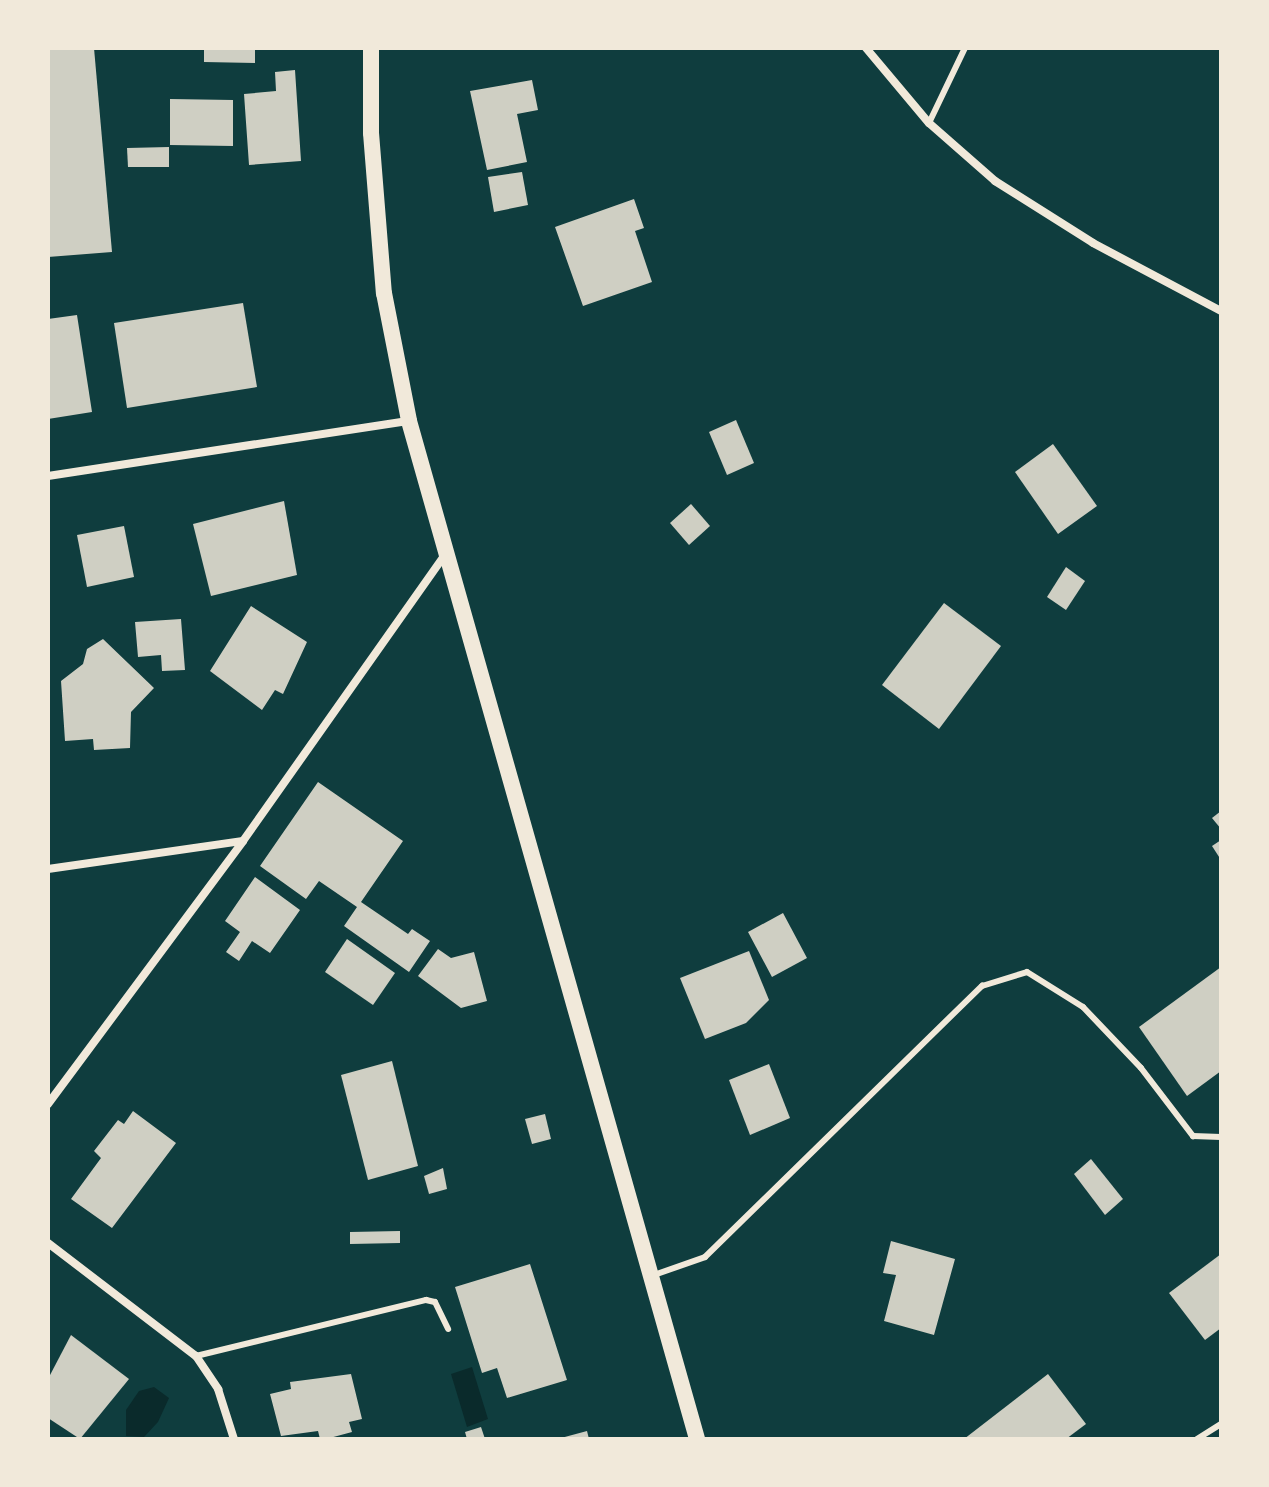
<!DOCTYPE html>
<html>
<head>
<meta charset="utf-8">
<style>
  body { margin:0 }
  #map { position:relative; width:1269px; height:1487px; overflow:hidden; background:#0f3d3e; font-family:"Archivo Narrow",sans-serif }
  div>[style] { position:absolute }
  .water>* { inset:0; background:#0a2a2b }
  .building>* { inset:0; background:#cfcfc3 }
  .service>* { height:6px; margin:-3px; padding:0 3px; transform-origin:3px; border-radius:3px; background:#f1e9da }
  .minor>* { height:8px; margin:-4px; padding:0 4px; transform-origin:4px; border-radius:4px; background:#f1e9da }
  .secondary>* { height:16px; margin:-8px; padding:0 8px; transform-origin:8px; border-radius:8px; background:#f1e9da }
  span { translate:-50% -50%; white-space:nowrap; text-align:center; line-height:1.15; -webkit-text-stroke:7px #f1e9da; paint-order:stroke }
  .frame { position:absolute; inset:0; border:50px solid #f1e9da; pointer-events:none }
</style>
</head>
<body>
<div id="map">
  <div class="water">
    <div style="clip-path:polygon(472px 1367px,488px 1419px,467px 1427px,451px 1374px)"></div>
    <div style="clip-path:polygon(154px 1387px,169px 1398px,158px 1422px,144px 1437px,126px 1436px,126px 1410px,139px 1391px)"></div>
  </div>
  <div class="building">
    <div style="clip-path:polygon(48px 48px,94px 48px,112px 252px,48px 257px)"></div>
    <div style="clip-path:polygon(204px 48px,255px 48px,255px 63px,204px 62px)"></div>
    <div style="clip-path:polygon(295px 70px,301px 161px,249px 165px,244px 94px,276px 91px,275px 72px)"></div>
    <div style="clip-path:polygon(532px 80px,538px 110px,517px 114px,527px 162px,487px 170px,470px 91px)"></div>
    <div style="clip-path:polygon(170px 99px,233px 100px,233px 146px,170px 145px)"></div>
    <div style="clip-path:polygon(169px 147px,169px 167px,128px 167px,127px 148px)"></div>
    <div style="clip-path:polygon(522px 172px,528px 205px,494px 212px,488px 177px)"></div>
    <div style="clip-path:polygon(634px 199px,644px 228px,635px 231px,652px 282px,583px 306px,555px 227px)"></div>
    <div style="clip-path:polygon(243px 303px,257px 387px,127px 408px,114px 323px)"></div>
    <div style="clip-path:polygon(77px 315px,92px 412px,48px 419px,48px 319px)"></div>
    <div style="clip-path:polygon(736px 420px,754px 463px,727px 475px,709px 432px)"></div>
    <div style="clip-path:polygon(1053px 444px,1097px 506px,1058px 534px,1015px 472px)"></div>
    <div style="clip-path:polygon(284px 501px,297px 575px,211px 596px,193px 524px)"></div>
    <div style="clip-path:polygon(691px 504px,710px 526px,689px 545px,670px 523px)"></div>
    <div style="clip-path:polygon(124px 526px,134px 577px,87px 587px,77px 535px)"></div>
    <div style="clip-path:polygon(1066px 567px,1085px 581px,1066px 610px,1047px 597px)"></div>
    <div style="clip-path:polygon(944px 603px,1001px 646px,939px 729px,882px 685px)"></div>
    <div style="clip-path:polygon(251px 606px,307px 642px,283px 694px,275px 690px,262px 710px,210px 671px)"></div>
    <div style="clip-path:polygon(181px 619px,185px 670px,162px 671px,161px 655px,138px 657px,135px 622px)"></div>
    <div style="clip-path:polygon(103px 639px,154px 688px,131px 712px,130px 748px,94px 750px,93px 739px,65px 741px,61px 681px,83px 664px,87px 649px)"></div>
    <div style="clip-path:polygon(318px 782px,403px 841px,361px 902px,408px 934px,412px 929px,430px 941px,409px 972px,344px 926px,357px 907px,319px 881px,306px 899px,260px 866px)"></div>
    <div style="clip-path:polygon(1221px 811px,1221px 829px,1212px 818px)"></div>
    <div style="clip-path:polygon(1221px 840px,1221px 860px,1212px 846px)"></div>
    <div style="clip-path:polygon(255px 877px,300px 910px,270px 953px,252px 941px,239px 961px,226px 952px,240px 932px,225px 921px)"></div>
    <div style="clip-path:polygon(783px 913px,807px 958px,772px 977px,748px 932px)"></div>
    <div style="clip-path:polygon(347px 939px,395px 973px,373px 1005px,325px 972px)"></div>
    <div style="clip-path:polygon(438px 949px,451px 958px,474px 952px,487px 1001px,461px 1008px,418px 976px)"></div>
    <div style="clip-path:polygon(749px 951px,769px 1000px,746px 1023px,705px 1039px,680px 978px)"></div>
    <div style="clip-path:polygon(1221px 967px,1221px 1071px,1187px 1096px,1139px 1027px)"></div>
    <div style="clip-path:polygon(392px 1061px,418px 1166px,368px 1180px,341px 1075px)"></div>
    <div style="clip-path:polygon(769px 1064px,790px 1118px,750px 1135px,729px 1080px)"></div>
    <div style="clip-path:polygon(133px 1111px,176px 1143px,112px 1228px,71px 1199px,101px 1158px,94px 1151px,118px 1120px,124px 1124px)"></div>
    <div style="clip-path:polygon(545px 1114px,551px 1139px,532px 1144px,525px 1119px)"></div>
    <div style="clip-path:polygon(1091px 1159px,1123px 1199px,1105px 1215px,1074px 1174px)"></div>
    <div style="clip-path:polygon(443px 1168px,447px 1189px,429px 1194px,424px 1176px)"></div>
    <div style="clip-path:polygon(400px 1231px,400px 1243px,350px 1244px,350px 1232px)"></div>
    <div style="clip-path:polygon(891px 1241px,955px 1259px,934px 1335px,884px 1321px,896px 1275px,883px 1273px)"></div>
    <div style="clip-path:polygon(1221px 1254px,1221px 1328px,1205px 1340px,1169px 1293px)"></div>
    <div style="clip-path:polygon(530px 1264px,567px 1380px,507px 1398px,497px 1368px,482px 1373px,455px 1287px)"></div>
    <div style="clip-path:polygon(71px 1335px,129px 1379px,80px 1439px,48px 1418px,49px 1377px)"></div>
    <div style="clip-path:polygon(351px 1374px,362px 1419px,349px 1422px,352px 1432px,326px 1439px,320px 1439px,318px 1431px,281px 1436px,270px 1394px,291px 1389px,290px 1382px)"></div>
    <div style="clip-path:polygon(1048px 1374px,1086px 1424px,1066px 1439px,964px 1439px)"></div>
    <div style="clip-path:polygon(481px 1427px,485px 1439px,467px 1439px,465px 1432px)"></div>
    <div style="clip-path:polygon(587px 1431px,589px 1439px,561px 1439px,561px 1438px)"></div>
  </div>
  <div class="service">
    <div style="left:929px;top:123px;width:83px;rotate:-64.4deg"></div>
    <div style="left:654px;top:1275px;width:54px;rotate:-19.4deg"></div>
    <div style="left:705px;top:1257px;width:388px;rotate:-44.4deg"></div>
    <div style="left:982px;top:986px;width:47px;rotate:-17.3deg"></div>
    <div style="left:1027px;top:972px;width:66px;rotate:32deg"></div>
    <div style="left:1083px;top:1007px;width:84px;rotate:46.4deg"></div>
    <div style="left:1141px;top:1068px;width:86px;rotate:52.6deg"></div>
    <div style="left:1193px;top:1136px;width:28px;rotate:2deg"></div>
    <div style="left:196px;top:1356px;width:237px;rotate:-13.7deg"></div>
    <div style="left:426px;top:1300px;width:9px;rotate:13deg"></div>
    <div style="left:435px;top:1302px;width:30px;rotate:64deg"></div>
    <div style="left:1197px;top:1439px;width:28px;rotate:-32deg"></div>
  </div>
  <div class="minor">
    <div style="left:866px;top:48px;width:98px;rotate:50deg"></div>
    <div style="left:929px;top:123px;width:88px;rotate:41.3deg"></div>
    <div style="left:995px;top:181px;width:116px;rotate:32.3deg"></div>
    <div style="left:1093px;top:243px;width:145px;rotate:28deg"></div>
    <div style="left:48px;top:476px;width:364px;rotate:-8.7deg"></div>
    <div style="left:48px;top:869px;width:197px;rotate:-8.2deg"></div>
    <div style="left:48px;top:1104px;width:327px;rotate:-53.4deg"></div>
    <div style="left:243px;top:841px;width:350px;rotate:-54.8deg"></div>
    <div style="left:48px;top:1243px;width:186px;rotate:37.4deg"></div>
    <div style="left:196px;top:1356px;width:40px;rotate:56deg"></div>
    <div style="left:218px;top:1389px;width:52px;rotate:72.3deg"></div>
  </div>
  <div class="secondary">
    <div style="left:371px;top:48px;width:85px;rotate:90deg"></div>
    <div style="left:371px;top:133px;width:161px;rotate:85.4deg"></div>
    <div style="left:384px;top:293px;width:130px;rotate:78.9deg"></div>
    <div style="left:409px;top:421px;width:1058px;rotate:74.2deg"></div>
  </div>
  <div class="frame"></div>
</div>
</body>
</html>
